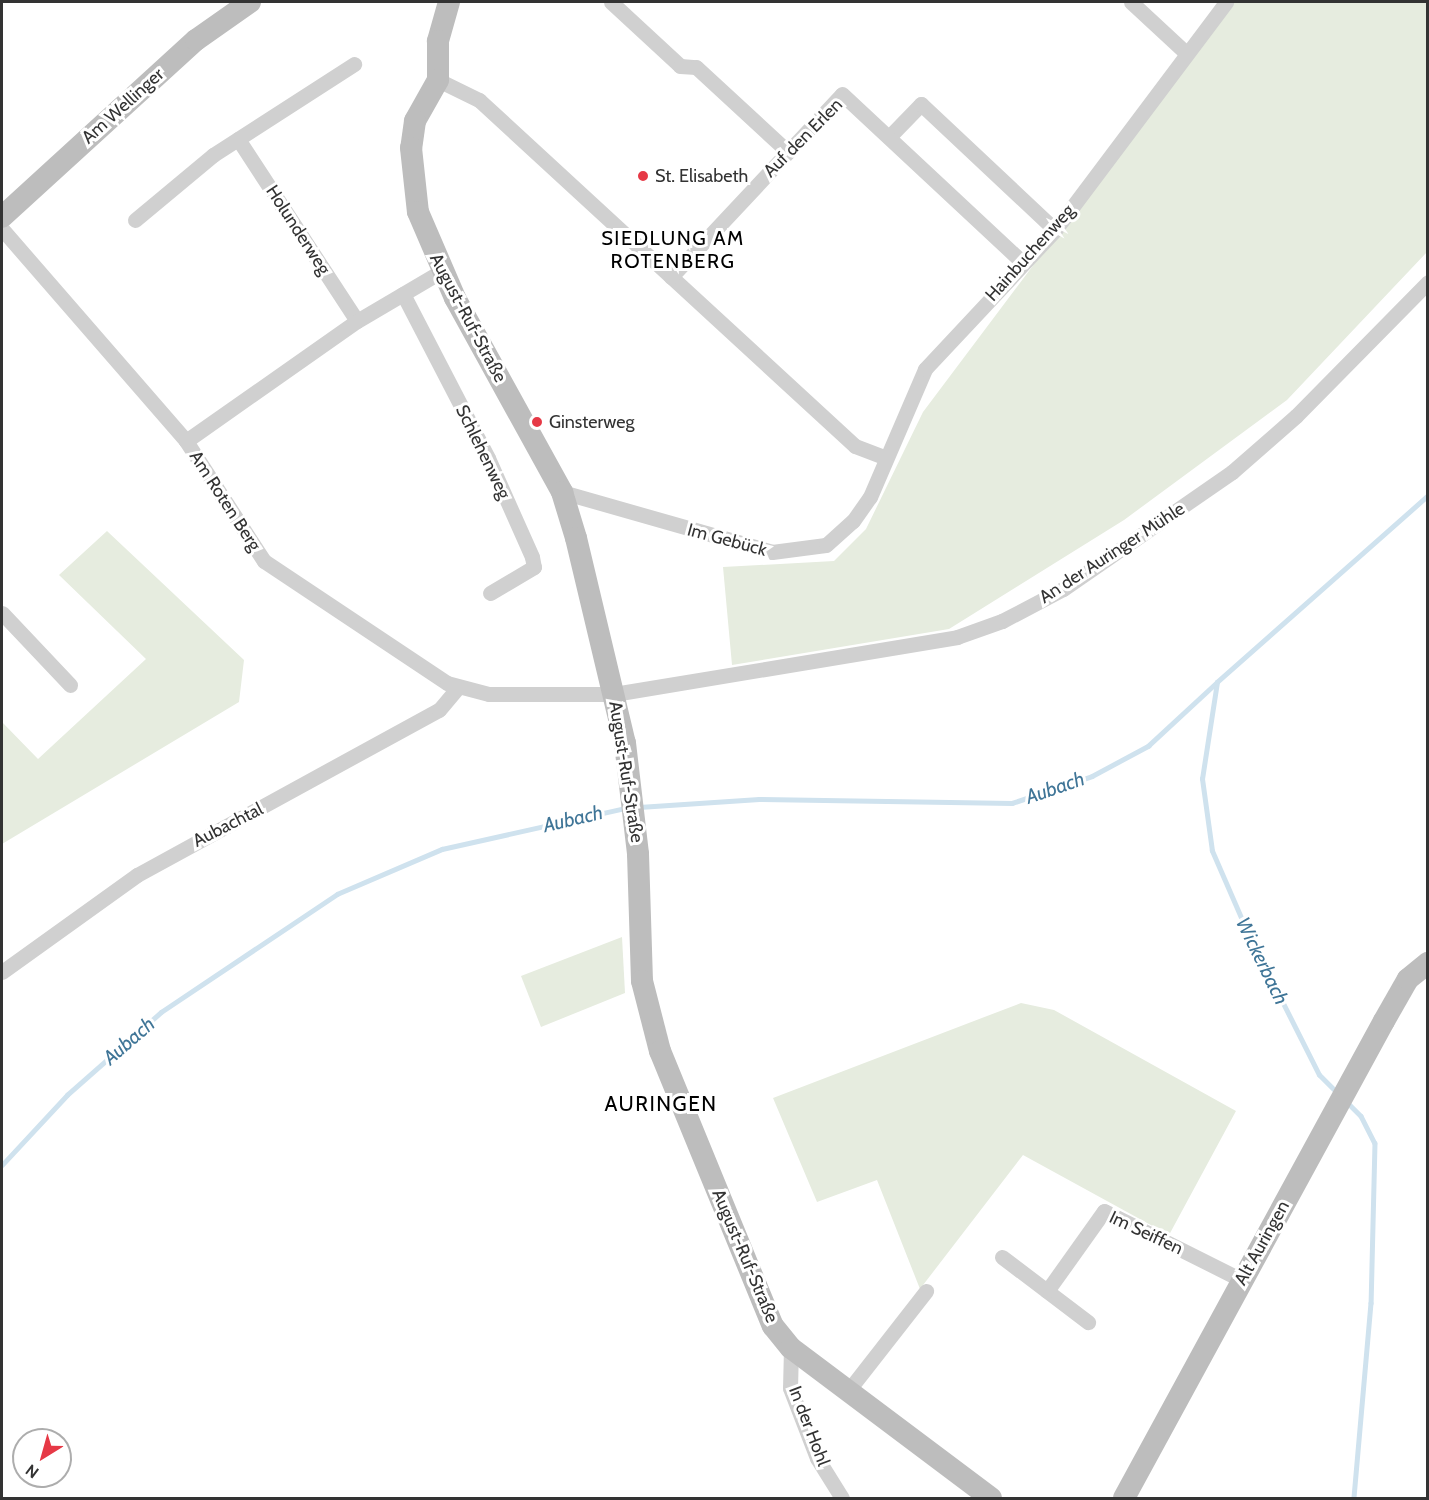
<!DOCTYPE html>
<html>
<head>
<meta charset="utf-8">
<style>
  body { margin:0 }
  #map { position:relative; width:1429px; height:1500px; overflow:hidden; background:#fff; font-family:Cabin,sans-serif }
  div>[style] { position:absolute }
  .green>* { inset:0; background:#e6ecdf }
  .stream>* { height:4.5px; margin:-2.25px; padding:0 2.25px; transform-origin:2.25px; border-radius:2.25px; background:#cfe2ee }
  .street>* { height:15px; margin:-7.5px; padding:0 7.5px; transform-origin:7.5px; border-radius:7.5px; background:#d0d0d0 }
  .secondary>* { height:22px; margin:-11px; padding:0 11px; transform-origin:11px; border-radius:11px; background:#bdbdbd }
  .dots>* { width:16px; height:16px; translate:-50% -50%; box-sizing:border-box; border:3px solid #fff; border-radius:50% }
  span { translate:-50% -50%; white-space:nowrap; text-align:center; line-height:1.15; -webkit-text-stroke:6px #fff; paint-order:stroke }
  .street-label { font-size:18px; color:#333 }
  .poi-label { font-size:18px; color:#333 }
  .left { translate:0 -50%; text-align:left }
  .neighbourhood-label { font-size:20px; color:#000; letter-spacing:1.5px }
  .water-label { font-size:20px; color:#3f7597; font-style:italic }
  .quarter-label { font-size:21px; color:#000; letter-spacing:1.5px }
  .frame { position:absolute; inset:0; border:3px solid #333; pointer-events:none }
  .north { position:absolute; left:12px; top:1428px; width:60px; height:60px; box-sizing:border-box; background:#fff; border:2px solid #adadad; border-radius:50%; rotate:217deg; font-size:16px; font-weight:700; line-height:24px; text-align:center; color:#333 }
  .north::after { content:''; display:block; margin:auto; width:21px; height:27px; background:#e63946; clip-path:polygon(50% 0,100% 100%,50% 72%,0 100%) }
</style>
</head>
<body>
<div id="map">
  <div class="green">
    <div style="clip-path:polygon(1231px 2px,1427px 2px,1427px 252px,1287px 400px,1124px 520px,949px 629px,732px 665px,723px 567px,834px 561px,866px 529px,923px 412px)"></div>
    <div style="clip-path:polygon(107px 531px,244px 660px,239px 702px,2px 844px,2px 722px,38px 759px,146px 659px,59px 575px)"></div>
    <div style="clip-path:polygon(622px 937px,625px 993px,541px 1027px,521px 976px)"></div>
    <div style="clip-path:polygon(1021px 1003px,1054px 1010px,1236px 1111px,1169px 1235px,1023px 1155px,920px 1289px,877px 1180px,817px 1202px,773px 1098px)"></div>
  </div>
  <div class="stream">
    <div style="left:639px;top:807px;width:120px;rotate:-3.8deg"></div>
    <div style="left:759px;top:799px;width:253px;rotate:0.9deg"></div>
    <div style="left:1012px;top:803px;width:84px;rotate:-18.6deg"></div>
    <div style="left:1092px;top:776px;width:64px;rotate:-28.2deg"></div>
    <div style="left:1148px;top:746px;width:94px;rotate:-42.8deg"></div>
    <div style="left:1337px;top:1093px;width:25px;rotate:-135deg"></div>
    <div style="left:1319px;top:1075px;width:156px;rotate:-116.7deg"></div>
    <div style="left:1249px;top:936px;width:93px;rotate:-113.5deg"></div>
    <div style="left:1212px;top:851px;width:73px;rotate:-97.9deg"></div>
    <div style="left:1202px;top:779px;width:98px;rotate:-81.2deg"></div>
    <div style="left:1217px;top:682px;width:282px;rotate:-41.5deg"></div>
    <div style="left:1348px;top:1103px;width:18px;rotate:45deg"></div>
    <div style="left:1361px;top:1116px;width:30px;rotate:63deg"></div>
    <div style="left:1375px;top:1143px;width:160px;rotate:91.4deg"></div>
    <div style="left:1371px;top:1303px;width:196px;rotate:95deg"></div>
    <div style="left:2px;top:1165px;width:96px;rotate:-47.1deg"></div>
    <div style="left:67px;top:1095px;width:125px;rotate:-41.4deg"></div>
    <div style="left:161px;top:1012px;width:212px;rotate:-33.8deg"></div>
    <div style="left:337px;top:894px;width:114px;rotate:-23.2deg"></div>
    <div style="left:442px;top:849px;width:188px;rotate:-12.6deg"></div>
  </div>
  <div class="street">
    <div style="left:611px;top:2px;width:94px;rotate:42.8deg"></div>
    <div style="left:680px;top:66px;width:16px;rotate:4deg"></div>
    <div style="left:696px;top:67px;width:125px;rotate:42.7deg"></div>
    <div style="left:1131px;top:2px;width:75px;rotate:42.8deg"></div>
    <div style="left:438px;top:80px;width:46px;rotate:26deg"></div>
    <div style="left:479px;top:100px;width:511px;rotate:42.62deg"></div>
    <div style="left:855px;top:446px;width:33px;rotate:21deg"></div>
    <div style="left:889px;top:137px;width:46px;rotate:-45.9deg"></div>
    <div style="left:921px;top:104px;width:184px;rotate:43.2deg"></div>
    <div style="left:238px;top:139px;width:217px;rotate:56.8deg"></div>
    <div style="left:135px;top:220px;width:102px;rotate:-39.8deg"></div>
    <div style="left:213px;top:155px;width:168px;rotate:-32.8deg"></div>
    <div style="left:2px;top:229px;width:281px;rotate:49deg"></div>
    <div style="left:186px;top:441px;width:143px;rotate:57deg"></div>
    <div style="left:264px;top:561px;width:220px;rotate:33.7deg"></div>
    <div style="left:447px;top:683px;width:43px;rotate:14.7deg"></div>
    <div style="left:489px;top:694px;width:125px"></div>
    <div style="left:614px;top:694px;width:348px;rotate:-9.4deg"></div>
    <div style="left:957px;top:637px;width:48px;rotate:-19.6deg"></div>
    <div style="left:1002px;top:621px;width:69px;rotate:-27.7deg"></div>
    <div style="left:1063px;top:589px;width:206px;rotate:-34.7deg"></div>
    <div style="left:1232px;top:472px;width:85px;rotate:-41.2deg"></div>
    <div style="left:1296px;top:416px;width:188px;rotate:-45.4deg"></div>
    <div style="left:671px;top:277px;width:250px;rotate:-46.9deg"></div>
    <div style="left:842px;top:94px;width:248px;rotate:43deg"></div>
    <div style="left:403px;top:294px;width:185px;rotate:62.6deg"></div>
    <div style="left:488px;top:458px;width:108px;rotate:66deg"></div>
    <div style="left:532px;top:557px;width:10px;rotate:79deg"></div>
    <div style="left:534px;top:567px;width:51px;rotate:149.4deg"></div>
    <div style="left:186px;top:441px;width:209px;rotate:-35.1deg"></div>
    <div style="left:357px;top:321px;width:99px;rotate:-30.5deg"></div>
    <div style="left:562px;top:492px;width:218px;rotate:15.9deg"></div>
    <div style="left:772px;top:552px;width:54px;rotate:-7.4deg"></div>
    <div style="left:826px;top:545px;width:36px;rotate:-42deg"></div>
    <div style="left:853px;top:521px;width:29px;rotate:-55deg"></div>
    <div style="left:870px;top:497px;width:139px;rotate:-66.7deg"></div>
    <div style="left:925px;top:369px;width:190px;rotate:-46.9deg"></div>
    <div style="left:1055px;top:230px;width:285px;rotate:-53.1deg"></div>
    <div style="left:2px;top:613px;width:99px;rotate:46.6deg"></div>
    <div style="left:2px;top:972px;width:166px;rotate:-35.7deg"></div>
    <div style="left:137px;top:875px;width:344px;rotate:-28.7deg"></div>
    <div style="left:439px;top:710px;width:30px;rotate:-50deg"></div>
    <div style="left:1002px;top:1257px;width:108px;rotate:37.1deg"></div>
    <div style="left:1047px;top:1291px;width:98px;rotate:-54.5deg"></div>
    <div style="left:1104px;top:1211px;width:154px;rotate:26.6deg"></div>
    <div style="left:791px;top:1348px;width:40px;rotate:91.4deg"></div>
    <div style="left:790px;top:1388px;width:75px;rotate:68.9deg"></div>
    <div style="left:817px;top:1458px;width:47px;rotate:58deg"></div>
    <div style="left:848px;top:1391px;width:127px;rotate:-52deg"></div>
  </div>
  <div class="secondary">
    <div style="left:449px;top:2px;width:41px;rotate:105.8deg"></div>
    <div style="left:438px;top:41px;width:39px;rotate:90deg"></div>
    <div style="left:438px;top:80px;width:47px;rotate:119.3deg"></div>
    <div style="left:415px;top:121px;width:27px;rotate:98deg"></div>
    <div style="left:411px;top:148px;width:64px;rotate:83.8deg"></div>
    <div style="left:418px;top:212px;width:94px;rotate:66.7deg"></div>
    <div style="left:455px;top:298px;width:222px;rotate:61.1deg"></div>
    <div style="left:562px;top:492px;width:48px;rotate:73.1deg"></div>
    <div style="left:576px;top:538px;width:211px;rotate:76.6deg"></div>
    <div style="left:625px;top:743px;width:112px;rotate:83.3deg"></div>
    <div style="left:638px;top:854px;width:127px;rotate:88.2deg"></div>
    <div style="left:642px;top:981px;width:72px;rotate:75.6deg"></div>
    <div style="left:660px;top:1051px;width:297px;rotate:67.7deg"></div>
    <div style="left:773px;top:1326px;width:28px;rotate:51deg"></div>
    <div style="left:791px;top:1348px;width:250px;rotate:36.9deg"></div>
    <div style="left:2px;top:217px;width:263px;rotate:-42.4deg"></div>
    <div style="left:196px;top:40px;width:66px;rotate:-35.1deg"></div>
    <div style="left:1124px;top:1498px;width:543px;rotate:-61.41deg"></div>
    <div style="left:1384px;top:1021px;width:48px;rotate:-60.3deg"></div>
    <div style="left:1408px;top:979px;width:26px;rotate:-39deg"></div>
  </div>
  <div class="dots">
    <div style="left:643px;top:176px;background:#e63946"></div>
    <div style="left:537px;top:422px;background:#e63946"></div>
  </div>
  <div class="street-label">
    <span style="left:123px;top:106px;rotate:-42deg">Am Wellinger</span>
    <span style="left:803px;top:138px;rotate:-45deg">Auf den Erlen</span>
    <span style="left:298px;top:230px;rotate:57deg">Holunderweg</span>
    <span style="left:1030px;top:253px;rotate:-48deg">Hainbuchenweg</span>
    <span style="left:468px;top:318px;rotate:62deg">August-Ruf-Straße</span>
    <span style="left:483px;top:452px;rotate:64deg">Schlehenweg</span>
    <span style="left:225px;top:501px;rotate:57deg">Am Roten Berg</span>
    <span style="left:727px;top:540px;rotate:15deg">Im Gebück</span>
    <span style="left:1112px;top:553px;rotate:-33deg">An der Auringer Mühle</span>
    <span style="left:626px;top:772px;rotate:81deg">August-Ruf-Straße</span>
    <span style="left:228px;top:825px;rotate:-27deg">Aubachtal</span>
    <span style="left:1146px;top:1233px;rotate:25deg">Im Seiffen</span>
    <span style="left:1262px;top:1243px;rotate:-61deg">Alt Auringen</span>
    <span style="left:745px;top:1256px;rotate:67deg">August-Ruf-Straße</span>
    <span style="left:809px;top:1426px;rotate:69deg">In der Hohl</span>
  </div>
  <div class="poi-label">
    <span class="left" style="left:655px;top:176px">St. Elisabeth</span>
    <span class="left" style="left:549px;top:422px">Ginsterweg</span>
  </div>
  <div class="neighbourhood-label">
    <span style="left:673px;top:250px">SIEDLUNG AM<br>ROTENBERG</span>
  </div>
  <div class="water-label">
    <span style="left:1055px;top:788px;rotate:-19deg">Aubach</span>
    <span style="left:573px;top:819px;rotate:-13deg">Aubach</span>
    <span style="left:1262px;top:961px;rotate:64deg">Wickerbach</span>
    <span style="left:129px;top:1041px;rotate:-41deg">Aubach</span>
  </div>
  <div class="quarter-label">
    <span style="left:661px;top:1104px">AURINGEN</span>
  </div>
  <div class="frame"></div>
  <div class="north">N</div>
</div>
</body>
</html>
